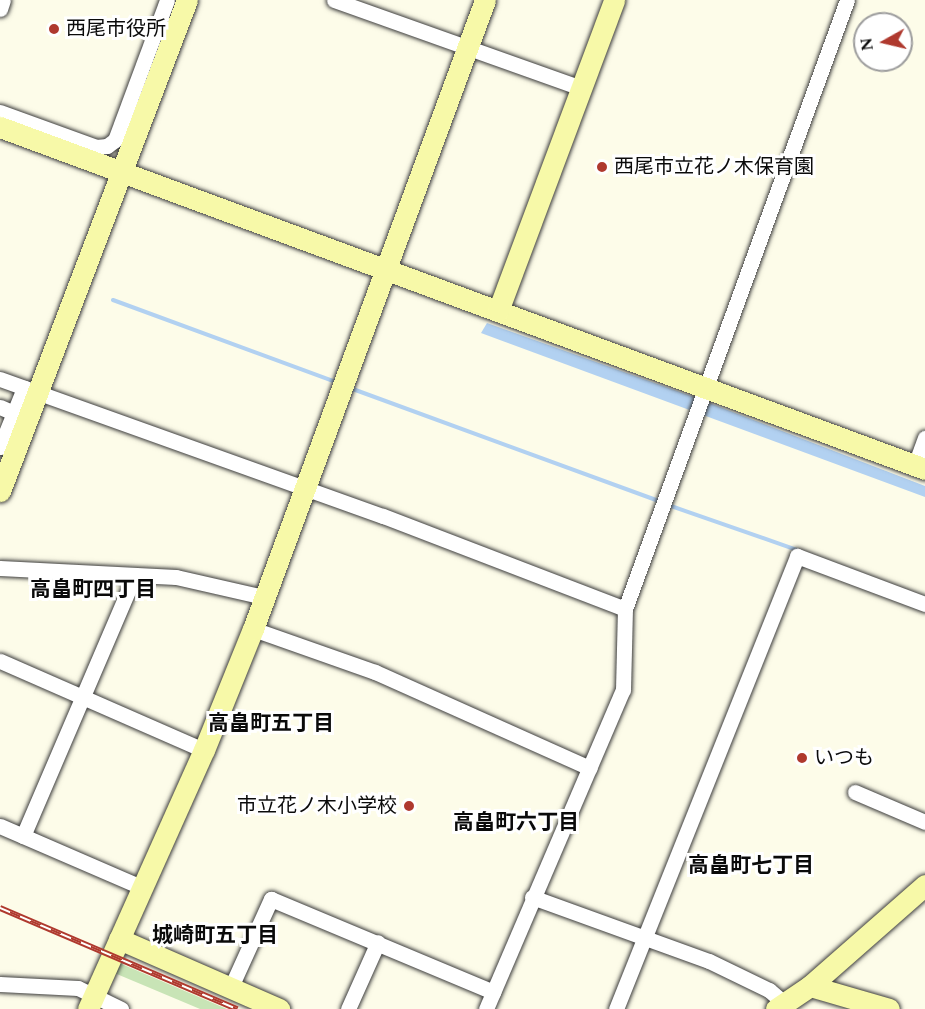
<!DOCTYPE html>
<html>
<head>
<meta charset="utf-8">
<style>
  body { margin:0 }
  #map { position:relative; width:925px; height:1009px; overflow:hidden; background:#fdfce9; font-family:Spectral,"Noto Sans JP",serif }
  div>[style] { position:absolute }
  .green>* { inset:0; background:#c8e4b6 }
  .water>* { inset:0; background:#b2d1f1 }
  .stream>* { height:4px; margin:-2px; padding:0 2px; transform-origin:2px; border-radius:2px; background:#b2d1f1 }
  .roads { filter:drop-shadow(0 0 2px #3d3d3d) drop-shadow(0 0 2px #3d3d3d) }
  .street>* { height:15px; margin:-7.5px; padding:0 7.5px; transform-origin:7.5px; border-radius:7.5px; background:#fff }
  .secondary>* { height:21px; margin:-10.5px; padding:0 10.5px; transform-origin:10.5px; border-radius:10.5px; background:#f7f9a8 }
  .rail>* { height:6px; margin-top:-3px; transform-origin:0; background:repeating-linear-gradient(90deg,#fff 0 11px,#af392e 0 22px); box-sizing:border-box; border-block:2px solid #af392e }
  .dots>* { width:16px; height:16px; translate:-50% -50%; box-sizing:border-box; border:3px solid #fff; border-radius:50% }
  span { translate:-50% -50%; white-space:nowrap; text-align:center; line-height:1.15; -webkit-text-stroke:6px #fff; paint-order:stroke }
  .poi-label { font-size:20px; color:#0a0a0a }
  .left { translate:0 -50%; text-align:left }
  .right { translate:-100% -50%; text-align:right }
  .neighbourhood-label { font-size:21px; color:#0a0a0a; font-weight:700 }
  .north { position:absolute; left:853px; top:12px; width:60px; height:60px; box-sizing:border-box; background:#fff; border:2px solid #9d9d9d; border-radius:50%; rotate:262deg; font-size:16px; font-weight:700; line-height:24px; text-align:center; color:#0a0a0a }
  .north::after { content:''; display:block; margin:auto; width:21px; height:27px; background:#af392e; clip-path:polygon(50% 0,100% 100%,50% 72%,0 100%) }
</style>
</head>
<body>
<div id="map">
  <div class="green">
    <div style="clip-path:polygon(117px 962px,227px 1009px,200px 1009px,112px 972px)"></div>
  </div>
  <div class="water">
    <div style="clip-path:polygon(487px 323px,694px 397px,925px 486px,925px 497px,481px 333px)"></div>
  </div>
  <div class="stream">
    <div style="left:113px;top:300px;width:240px;rotate:20.2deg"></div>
    <div style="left:350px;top:388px;width:331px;rotate:20.1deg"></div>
    <div style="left:668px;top:505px;width:137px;rotate:19.2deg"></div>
  </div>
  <div class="roads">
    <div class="street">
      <div style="left:334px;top:0;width:262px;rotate:19.6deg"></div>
      <div style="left:0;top:9px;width:9px;rotate:-72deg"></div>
      <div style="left:0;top:112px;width:102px;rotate:20deg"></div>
      <div style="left:96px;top:147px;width:11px;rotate:-5deg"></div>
      <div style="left:107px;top:146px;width:10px;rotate:-37deg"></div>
      <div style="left:115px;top:140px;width:149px;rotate:-69.6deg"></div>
      <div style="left:0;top:379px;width:407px;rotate:19.7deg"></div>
      <div style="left:383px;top:516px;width:259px;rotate:21deg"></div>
      <div style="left:0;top:407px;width:15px;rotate:23deg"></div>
      <div style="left:0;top:447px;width:64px;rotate:-67.9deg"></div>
      <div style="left:915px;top:465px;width:29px;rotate:-70deg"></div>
      <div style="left:0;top:568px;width:176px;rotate:2.9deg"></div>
      <div style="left:176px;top:577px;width:90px;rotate:12.8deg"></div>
      <div style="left:253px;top:629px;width:129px;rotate:19.4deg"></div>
      <div style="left:375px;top:672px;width:235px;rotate:24.1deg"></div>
      <div style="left:0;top:661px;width:223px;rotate:23.6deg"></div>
      <div style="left:855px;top:792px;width:76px;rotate:23.2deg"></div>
      <div style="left:0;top:826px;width:154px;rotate:23.4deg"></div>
      <div style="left:23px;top:836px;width:284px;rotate:-66.8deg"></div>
      <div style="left:532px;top:897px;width:188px;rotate:19.9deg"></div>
      <div style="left:709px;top:961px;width:67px;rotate:25.8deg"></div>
      <div style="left:769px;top:990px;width:21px;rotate:41deg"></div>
      <div style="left:0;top:984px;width:78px;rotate:2.9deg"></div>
      <div style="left:78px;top:988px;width:48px;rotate:26deg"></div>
      <div style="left:231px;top:987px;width:97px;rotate:-65.6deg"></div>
      <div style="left:271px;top:899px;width:241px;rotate:22.7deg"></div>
      <div style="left:348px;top:1009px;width:73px;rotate:-65.9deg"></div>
      <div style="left:486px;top:1009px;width:347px;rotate:-66.8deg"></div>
      <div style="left:623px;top:690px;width:81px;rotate:-88.6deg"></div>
      <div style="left:625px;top:609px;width:648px;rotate:-69.97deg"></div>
      <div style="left:616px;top:1009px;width:488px;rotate:-68.2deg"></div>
      <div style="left:797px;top:556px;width:137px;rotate:20.6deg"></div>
    </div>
    <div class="secondary">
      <div style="left:0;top:127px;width:986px;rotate:20.29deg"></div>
      <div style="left:498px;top:311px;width:332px;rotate:-69.5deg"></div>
      <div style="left:0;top:491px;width:525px;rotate:-69.15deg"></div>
      <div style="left:119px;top:939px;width:175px;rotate:23.6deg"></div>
      <div style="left:810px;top:986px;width:82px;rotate:16.2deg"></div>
      <div style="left:88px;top:1009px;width:284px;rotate:-65.9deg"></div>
      <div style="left:204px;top:750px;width:131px;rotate:-68deg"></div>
      <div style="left:253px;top:629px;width:670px;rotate:-69.75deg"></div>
      <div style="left:776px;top:1009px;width:41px;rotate:-34.1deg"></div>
      <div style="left:810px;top:986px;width:153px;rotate:-41.3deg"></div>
    </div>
  </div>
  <div class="rail">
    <div style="left:0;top:908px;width:258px;rotate:23.1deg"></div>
  </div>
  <div class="dots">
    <div style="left:54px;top:29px;background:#af392e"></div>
    <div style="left:602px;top:167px;background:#af392e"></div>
    <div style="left:802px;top:758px;background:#af392e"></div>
    <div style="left:409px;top:806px;background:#af392e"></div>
  </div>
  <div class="poi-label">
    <span class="left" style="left:66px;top:29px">西尾市役所</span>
    <span class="left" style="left:614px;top:167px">西尾市立花ノ木保育園</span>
    <span class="left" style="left:814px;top:758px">いつも</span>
    <span class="right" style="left:397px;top:806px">市立花ノ木小学校</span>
  </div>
  <div class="neighbourhood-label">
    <span style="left:93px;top:590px">高畠町四丁目</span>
    <span style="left:271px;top:724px">高畠町五丁目</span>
    <span style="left:516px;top:823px">高畠町六丁目</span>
    <span style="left:751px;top:866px">高畠町七丁目</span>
    <span style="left:215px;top:936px">城崎町五丁目</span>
  </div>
  <div class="north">N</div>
</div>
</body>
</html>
